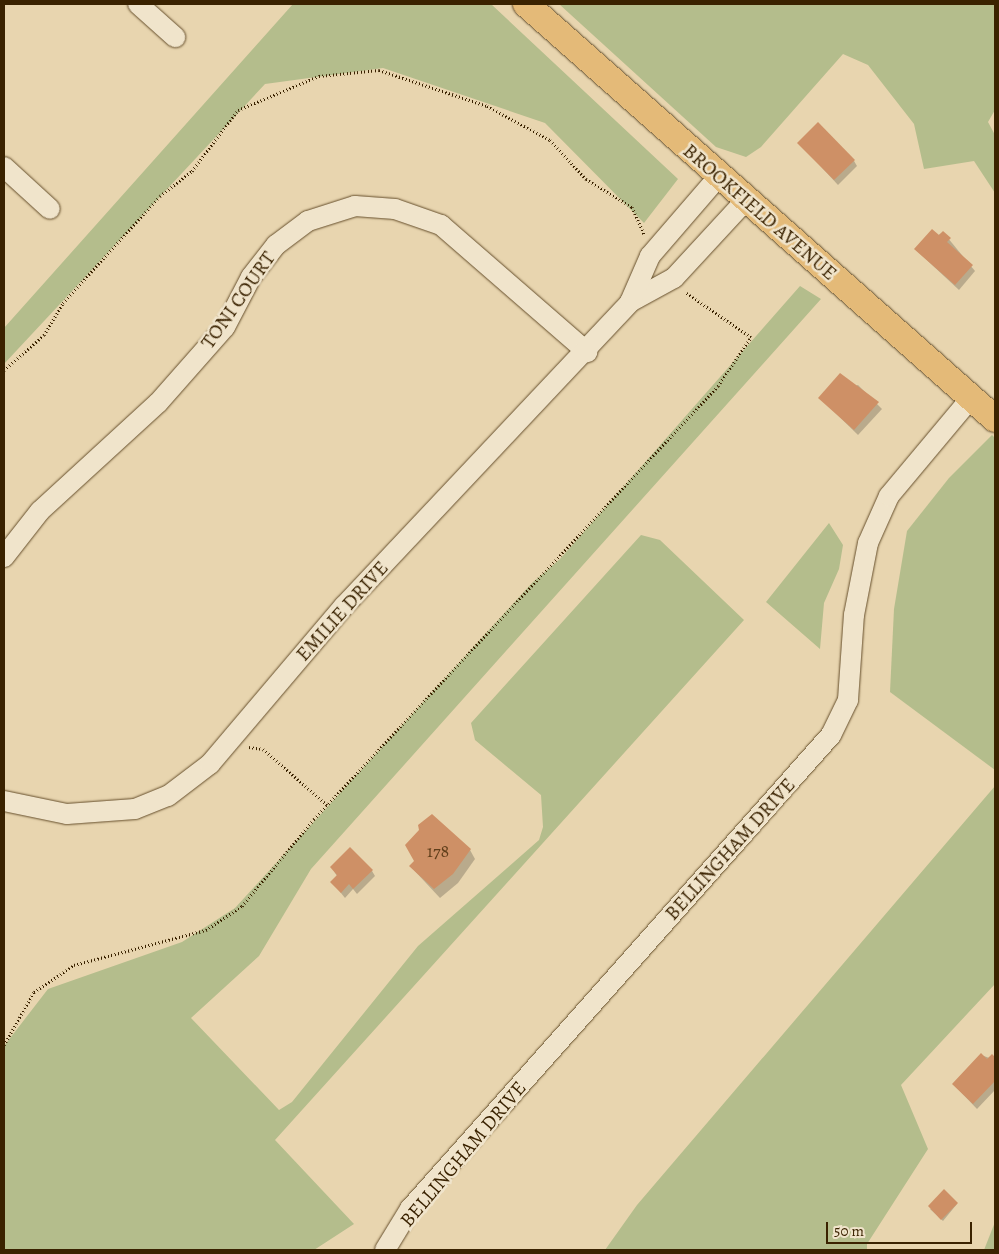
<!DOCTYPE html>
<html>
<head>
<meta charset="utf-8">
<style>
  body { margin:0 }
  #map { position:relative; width:999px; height:1254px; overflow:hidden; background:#e8d5af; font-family:Alegreya,serif }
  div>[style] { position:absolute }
  .green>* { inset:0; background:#b4bd8c }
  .shadow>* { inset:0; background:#0003 }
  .building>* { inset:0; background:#ce9066 }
  .path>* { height:3px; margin-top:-1.5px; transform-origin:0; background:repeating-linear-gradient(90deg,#3a2200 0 1px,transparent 0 3.5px) }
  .roads { filter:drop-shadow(0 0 1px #664f2c) drop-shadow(0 0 1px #664f2c) }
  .minor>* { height:20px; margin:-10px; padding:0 10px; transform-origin:10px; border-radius:10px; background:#f0e4cb }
  .major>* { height:26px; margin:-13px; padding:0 13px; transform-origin:13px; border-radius:13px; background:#e4ba78 }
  span { translate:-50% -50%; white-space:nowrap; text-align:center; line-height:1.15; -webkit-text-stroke:5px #f0e4cb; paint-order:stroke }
  .number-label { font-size:18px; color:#5f3e1a }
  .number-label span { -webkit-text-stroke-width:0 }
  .street-label { font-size:20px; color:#3a2200 }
  .frame { position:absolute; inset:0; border:5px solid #3a2200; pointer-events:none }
  .scale { position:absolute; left:826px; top:1222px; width:146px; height:22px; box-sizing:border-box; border:2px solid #3a2200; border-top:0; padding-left:6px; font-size:15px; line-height:18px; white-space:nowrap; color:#3a2200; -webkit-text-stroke:4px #f0e4cb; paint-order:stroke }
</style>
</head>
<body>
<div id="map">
  <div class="green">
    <div style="clip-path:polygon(293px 4px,491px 4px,678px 179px,644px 223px,545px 123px,383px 68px,265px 84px,4px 364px,4px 328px)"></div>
    <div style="clip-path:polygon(559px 4px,995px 4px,995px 110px,988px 122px,995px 135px,995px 193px,974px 161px,924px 169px,914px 124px,868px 65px,843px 54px,761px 147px,746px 157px,716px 147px)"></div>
    <div style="clip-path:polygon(800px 286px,821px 299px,311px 869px,259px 956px,191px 1018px,279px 1110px,292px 1102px,418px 946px,539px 840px,543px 827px,541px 795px,475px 740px,471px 723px,641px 535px,660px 540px,744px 620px,275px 1140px,354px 1224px,314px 1250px,4px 1250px,4px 1046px,48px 989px,182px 942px,235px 908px,532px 583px,560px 559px)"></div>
    <div style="clip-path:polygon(992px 435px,995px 438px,995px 770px,890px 692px,894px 609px,907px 531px,949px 478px)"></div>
    <div style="clip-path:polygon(829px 523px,843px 545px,839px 569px,824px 603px,820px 649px,766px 602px)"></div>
    <div style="clip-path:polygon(995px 786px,995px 984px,901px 1085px,928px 1149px,867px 1244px,867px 1250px,605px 1250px,637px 1205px)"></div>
    <div style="clip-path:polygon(995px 1222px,995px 1250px,984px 1250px)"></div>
  </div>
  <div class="shadow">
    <div style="clip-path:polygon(799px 143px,854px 161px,857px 166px,838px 185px)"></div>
    <div style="clip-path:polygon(943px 232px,975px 271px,959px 290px,916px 250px)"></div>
    <div style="clip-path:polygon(858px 385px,882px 409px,858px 435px,820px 398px)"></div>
    <div style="clip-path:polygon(470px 850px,475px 859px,458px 883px,440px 898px,411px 867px)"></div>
    <div style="clip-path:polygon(332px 868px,372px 871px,375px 876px,357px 894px,353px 889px,345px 898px,332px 882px,337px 876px)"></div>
    <div style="clip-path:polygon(981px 1055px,995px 1060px,989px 1069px,995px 1066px,995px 1090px,977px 1109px,953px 1084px)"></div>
    <div style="clip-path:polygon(957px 1204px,943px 1221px,930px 1209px)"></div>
  </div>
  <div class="building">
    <div style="clip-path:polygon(818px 122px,855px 160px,834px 180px,797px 143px)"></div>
    <div style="clip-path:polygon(932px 229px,939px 235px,943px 231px,951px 238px,947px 242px,973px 265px,955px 285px,914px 249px)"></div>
    <div style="clip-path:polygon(840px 373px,879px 402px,854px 430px,818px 398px)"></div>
    <div style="clip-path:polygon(432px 814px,471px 849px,453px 874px,434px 889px,409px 866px,414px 861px,405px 845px,419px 830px,418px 825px)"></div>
    <div style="clip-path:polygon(350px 847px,373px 870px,353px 889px,349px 884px,341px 893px,330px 882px,337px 875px,330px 867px)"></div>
    <div style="clip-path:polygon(981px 1053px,987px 1059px,992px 1054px,995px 1057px,995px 1081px,973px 1104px,952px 1084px)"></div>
    <div style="clip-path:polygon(944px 1189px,958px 1203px,941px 1220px,928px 1206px)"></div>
  </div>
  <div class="path">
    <div style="left:4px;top:370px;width:53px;rotate:-41.2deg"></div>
    <div style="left:44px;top:335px;width:37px;rotate:-59deg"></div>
    <div style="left:63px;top:303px;width:144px;rotate:-47.8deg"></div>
    <div style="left:160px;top:196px;width:41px;rotate:-38deg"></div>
    <div style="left:192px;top:171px;width:76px;rotate:-53deg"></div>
    <div style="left:238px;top:110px;width:88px;rotate:-22.8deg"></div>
    <div style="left:319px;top:76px;width:60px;rotate:-5.7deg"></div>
    <div style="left:379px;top:70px;width:114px;rotate:18.4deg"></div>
    <div style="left:487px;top:106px;width:72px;rotate:28.4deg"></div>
    <div style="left:550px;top:140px;width:53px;rotate:47.3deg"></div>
    <div style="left:586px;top:179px;width:54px;rotate:31.3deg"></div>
    <div style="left:632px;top:207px;width:30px;rotate:66deg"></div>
    <div style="left:249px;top:747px;width:14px;rotate:8deg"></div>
    <div style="left:263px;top:749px;width:85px;rotate:41.2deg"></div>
    <div style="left:4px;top:1045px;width:61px;rotate:-60.5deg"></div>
    <div style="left:34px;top:992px;width:48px;rotate:-34deg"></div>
    <div style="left:74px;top:965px;width:137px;rotate:-14.9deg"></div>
    <div style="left:206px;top:930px;width:43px;rotate:-33.7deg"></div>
    <div style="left:242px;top:906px;width:113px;rotate:-50.4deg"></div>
    <div style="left:314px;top:819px;width:592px;rotate:-46.98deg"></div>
    <div style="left:718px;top:386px;width:59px;rotate:-56deg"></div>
    <div style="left:751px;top:337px;width:80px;rotate:-145.7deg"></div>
  </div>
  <div class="roads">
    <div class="minor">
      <div style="left:138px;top:4px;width:50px;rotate:41.7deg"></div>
      <div style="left:4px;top:167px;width:62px;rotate:42.4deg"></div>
      <div style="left:630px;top:302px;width:50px;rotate:-28.6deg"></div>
      <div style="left:674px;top:278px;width:106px;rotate:-47.3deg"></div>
      <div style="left:4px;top:557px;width:58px;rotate:-52deg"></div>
      <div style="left:40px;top:511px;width:160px;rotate:-42.5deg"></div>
      <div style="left:158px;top:403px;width:101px;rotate:-48.6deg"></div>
      <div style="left:225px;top:327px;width:56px;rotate:-62.5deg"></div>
      <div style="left:251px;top:277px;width:41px;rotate:-52deg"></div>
      <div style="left:276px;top:245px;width:40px;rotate:-37deg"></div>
      <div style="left:308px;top:221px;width:49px;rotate:-17.7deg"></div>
      <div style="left:355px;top:206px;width:40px;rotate:4.3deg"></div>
      <div style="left:395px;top:209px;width:49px;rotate:19.2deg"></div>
      <div style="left:441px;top:225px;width:194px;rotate:41deg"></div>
      <div style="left:4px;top:801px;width:64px;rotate:11.7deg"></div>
      <div style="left:67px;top:814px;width:68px;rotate:-4.2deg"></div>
      <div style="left:135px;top:809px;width:35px;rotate:-22deg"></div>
      <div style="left:168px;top:796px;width:53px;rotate:-37.3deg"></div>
      <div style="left:210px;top:764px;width:207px;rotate:-49.7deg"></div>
      <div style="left:344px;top:606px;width:417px;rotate:-46.7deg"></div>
      <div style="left:630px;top:302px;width:50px;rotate:-66.5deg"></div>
      <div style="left:650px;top:256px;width:106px;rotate:-49.2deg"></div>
      <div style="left:385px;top:1250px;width:48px;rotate:-58.6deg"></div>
      <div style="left:410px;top:1209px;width:634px;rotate:-48.39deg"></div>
      <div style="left:831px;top:735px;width:39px;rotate:-64deg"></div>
      <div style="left:848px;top:700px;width:85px;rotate:-86deg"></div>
      <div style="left:854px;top:615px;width:73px;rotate:-79deg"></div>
      <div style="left:868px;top:543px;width:51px;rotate:-65.9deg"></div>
      <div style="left:889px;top:496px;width:128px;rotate:-50.1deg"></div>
    </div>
    <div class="major">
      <div style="left:526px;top:4px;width:626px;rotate:41.5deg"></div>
    </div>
  </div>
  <div class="number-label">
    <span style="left:438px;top:851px">178</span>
  </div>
  <div class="street-label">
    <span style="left:760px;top:212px;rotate:41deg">BROOKFIELD AVENUE</span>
    <span style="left:238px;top:300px;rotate:-55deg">TONI COURT</span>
    <span style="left:342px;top:611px;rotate:-48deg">EMILIE DRIVE</span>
    <span style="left:730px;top:849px;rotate:-48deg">BELLINGHAM DRIVE</span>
    <span style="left:463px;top:1154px;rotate:-50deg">BELLINGHAM DRIVE</span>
  </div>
  <div class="frame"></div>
  <div class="scale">50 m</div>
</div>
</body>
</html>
